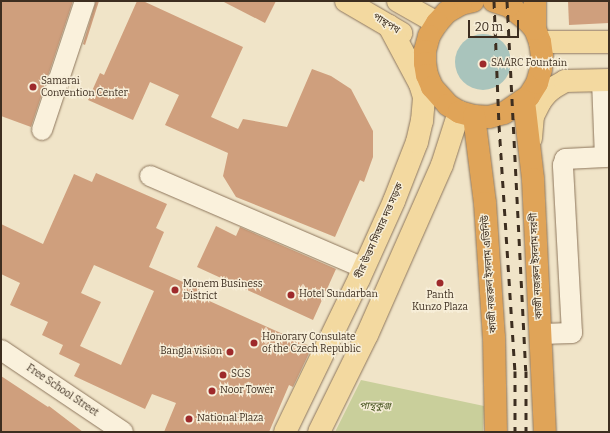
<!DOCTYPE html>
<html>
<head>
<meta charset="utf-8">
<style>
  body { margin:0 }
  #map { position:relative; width:610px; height:433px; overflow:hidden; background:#f0e4c8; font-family:Bitter,"Noto Sans Bengali",serif }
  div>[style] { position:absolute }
  .green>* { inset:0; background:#c9cf9b }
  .water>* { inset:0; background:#a9c4bc }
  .round { border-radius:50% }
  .building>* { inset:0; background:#cf9f7d }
  .roads { filter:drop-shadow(0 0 1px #8d765c) drop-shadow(0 0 1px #8d765c) }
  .minor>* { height:20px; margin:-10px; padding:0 10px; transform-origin:10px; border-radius:10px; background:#faf1dc }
  .major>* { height:22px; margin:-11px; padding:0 11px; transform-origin:11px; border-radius:11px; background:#f3d9a0 }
  .highway>* { height:22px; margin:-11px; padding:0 11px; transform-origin:11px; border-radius:11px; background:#e0a458 }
  .rail>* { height:3px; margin-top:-1.5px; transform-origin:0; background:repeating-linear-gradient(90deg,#3d2e20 0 7px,transparent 0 14px) }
  .dots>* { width:11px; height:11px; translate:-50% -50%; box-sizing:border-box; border:2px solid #f7eed8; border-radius:50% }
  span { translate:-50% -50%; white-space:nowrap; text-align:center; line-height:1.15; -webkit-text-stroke:3px #f7eed8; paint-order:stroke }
  .street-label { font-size:10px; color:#3d2e20 }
  .poi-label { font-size:10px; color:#3d2e20 }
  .left { translate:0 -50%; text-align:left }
  .right { translate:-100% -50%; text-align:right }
  .park-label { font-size:10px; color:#4d5a26; font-style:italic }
  .frame { position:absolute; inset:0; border:2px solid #3d2e20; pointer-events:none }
  .scale { position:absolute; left:468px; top:20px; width:51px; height:18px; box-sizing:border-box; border:2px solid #3d2e20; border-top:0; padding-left:5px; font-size:12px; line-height:14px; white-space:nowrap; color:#3d2e20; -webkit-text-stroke:3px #f7eed8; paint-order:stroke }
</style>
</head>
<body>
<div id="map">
  <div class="green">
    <div style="clip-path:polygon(361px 380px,484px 406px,483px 432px,335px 432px)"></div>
  </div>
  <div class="water">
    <div class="round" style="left:455px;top:34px;width:56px;height:56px"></div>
  </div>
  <div class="building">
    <div style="clip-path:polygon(1px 1px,73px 1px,31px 127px,1px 116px)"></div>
    <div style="clip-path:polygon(96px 1px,99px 1px,85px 45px,83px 44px)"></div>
    <div style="clip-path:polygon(137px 1px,143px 1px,243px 47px,211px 117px,238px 129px,243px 119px,287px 127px,312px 69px,331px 76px,351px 89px,373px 131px,373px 157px,364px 182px,360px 180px,335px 237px,236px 197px,223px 176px,228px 153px,165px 125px,179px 95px,150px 82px,133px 120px,88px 100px,100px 73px,104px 75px)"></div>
    <div style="clip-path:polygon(222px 1px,276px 1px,265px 23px)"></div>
    <div style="clip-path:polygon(568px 1px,609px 1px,609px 23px,569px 25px)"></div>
    <div style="clip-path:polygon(evenodd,96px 173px,167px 204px,156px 228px,164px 232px,149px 267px,199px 289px,196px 295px,312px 347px,293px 387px,289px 385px,269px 432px,164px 432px,176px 403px,152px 394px,145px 409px,74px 376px,80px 364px,59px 354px,63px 345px,42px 335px,48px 322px,10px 305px,20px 283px,1px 274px,1px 224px,43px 244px,74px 174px,92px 182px,96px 173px,94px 265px,154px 291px,121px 365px,80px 346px,101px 302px,81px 293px,94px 265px)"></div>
    <div style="clip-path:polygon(216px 226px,236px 236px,240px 227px,336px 269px,313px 320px,197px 267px)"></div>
    <div style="clip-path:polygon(1px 376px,48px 407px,49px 406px,83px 432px,1px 432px)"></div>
  </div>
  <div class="roads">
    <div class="minor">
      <div style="left:602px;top:80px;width:77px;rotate:87.8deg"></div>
      <div style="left:605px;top:157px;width:4px;rotate:-14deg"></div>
      <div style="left:42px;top:130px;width:136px;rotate:-71.6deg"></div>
      <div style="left:150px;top:176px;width:233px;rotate:23.3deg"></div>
      <div style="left:541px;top:334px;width:31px;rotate:-2deg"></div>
      <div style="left:572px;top:333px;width:168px;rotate:-93.1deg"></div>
      <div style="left:563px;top:165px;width:6px;rotate:-72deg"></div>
      <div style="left:565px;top:159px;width:40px;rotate:-2.9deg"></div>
      <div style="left:1px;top:350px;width:147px;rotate:33.9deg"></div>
    </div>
    <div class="major">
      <div style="left:346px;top:1px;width:64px;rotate:30.2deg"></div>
      <div style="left:398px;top:1px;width:45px;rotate:29.4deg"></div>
      <div style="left:540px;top:42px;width:69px"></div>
      <div style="left:531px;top:138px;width:22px;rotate:-85deg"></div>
      <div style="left:533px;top:116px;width:16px;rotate:-63deg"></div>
      <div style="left:540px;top:102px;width:10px;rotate:-53deg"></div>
      <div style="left:546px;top:94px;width:9px;rotate:-41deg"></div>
      <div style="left:553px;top:88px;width:14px;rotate:-30deg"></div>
      <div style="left:565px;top:81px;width:44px;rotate:-1.3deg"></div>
      <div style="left:285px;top:432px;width:170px;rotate:-64.2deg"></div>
      <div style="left:359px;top:279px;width:85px;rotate:-65.8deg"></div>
      <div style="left:394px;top:201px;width:63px;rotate:-68.7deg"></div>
      <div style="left:417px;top:142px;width:22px;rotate:-77deg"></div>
      <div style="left:422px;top:121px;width:24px;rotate:-85deg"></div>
      <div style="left:424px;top:97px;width:14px;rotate:-107deg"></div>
      <div style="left:420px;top:84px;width:66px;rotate:-118.1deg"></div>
      <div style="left:319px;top:432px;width:108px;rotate:-63.7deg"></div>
      <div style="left:367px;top:335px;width:186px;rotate:-66.2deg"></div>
      <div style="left:442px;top:165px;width:56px;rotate:-72.2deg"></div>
    </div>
    <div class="highway">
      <div style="left:473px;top:1px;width:12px;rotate:166deg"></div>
      <div style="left:461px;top:4px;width:16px;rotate:150deg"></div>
      <div style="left:447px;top:12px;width:15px;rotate:132deg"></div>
      <div style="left:437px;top:23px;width:15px;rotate:122deg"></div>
      <div style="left:429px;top:36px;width:16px;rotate:105deg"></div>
      <div style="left:425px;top:51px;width:12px;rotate:90deg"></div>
      <div style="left:425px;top:63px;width:12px;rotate:81deg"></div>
      <div style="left:427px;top:75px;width:13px;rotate:67deg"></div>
      <div style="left:432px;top:87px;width:24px;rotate:48deg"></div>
      <div style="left:448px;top:105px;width:13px;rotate:32deg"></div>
      <div style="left:459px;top:112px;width:16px;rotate:15deg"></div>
      <div style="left:474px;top:116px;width:15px;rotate:4deg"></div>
      <div style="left:489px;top:117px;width:16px;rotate:-15deg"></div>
      <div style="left:504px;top:113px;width:30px;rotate:-34deg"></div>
      <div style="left:529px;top:96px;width:15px;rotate:-58deg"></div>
      <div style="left:537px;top:83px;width:15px;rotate:-74deg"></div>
      <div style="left:541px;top:69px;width:13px;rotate:-86deg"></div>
      <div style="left:542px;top:56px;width:14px;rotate:-98deg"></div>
      <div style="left:540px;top:42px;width:14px;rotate:-111deg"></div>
      <div style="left:535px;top:29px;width:9px;rotate:-131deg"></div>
      <div style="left:529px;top:22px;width:26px;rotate:-141deg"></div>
      <div style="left:509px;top:6px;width:16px;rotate:-162deg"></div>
      <div style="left:535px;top:29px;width:28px;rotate:-90deg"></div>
      <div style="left:524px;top:101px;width:79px;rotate:83.4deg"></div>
      <div style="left:533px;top:179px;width:253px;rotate:87.3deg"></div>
      <div style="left:474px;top:116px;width:88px;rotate:82.8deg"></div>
      <div style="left:485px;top:203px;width:134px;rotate:86.2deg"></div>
      <div style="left:494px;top:337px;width:95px;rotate:88.8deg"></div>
    </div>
  </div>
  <div class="rail">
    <div style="left:494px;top:1px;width:124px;rotate:87.7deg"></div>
    <div style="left:499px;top:125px;width:247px;rotate:86.3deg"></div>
    <div style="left:515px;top:371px;width:61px;rotate:90deg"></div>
    <div style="left:507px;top:1px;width:370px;rotate:87.1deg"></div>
    <div style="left:526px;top:371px;width:61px;rotate:90deg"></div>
  </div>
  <div class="dots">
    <div style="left:483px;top:64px;background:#9e2a2b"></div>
    <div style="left:33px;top:87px;background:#9e2a2b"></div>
    <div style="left:440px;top:283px;background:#9e2a2b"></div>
    <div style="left:175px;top:290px;background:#9e2a2b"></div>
    <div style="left:291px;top:295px;background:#9e2a2b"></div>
    <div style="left:254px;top:343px;background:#9e2a2b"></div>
    <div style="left:230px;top:352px;background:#9e2a2b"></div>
    <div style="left:223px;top:375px;background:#9e2a2b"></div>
    <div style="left:212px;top:391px;background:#9e2a2b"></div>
    <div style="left:189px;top:419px;background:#9e2a2b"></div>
  </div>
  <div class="street-label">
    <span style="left:386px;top:24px;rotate:32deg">পান্থপথ</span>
    <span style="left:380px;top:231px;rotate:-66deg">বীর উত্তম সিআর দত্ত সড়ক</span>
    <span style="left:537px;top:266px;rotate:-93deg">কাজী নজরুল ইসলাম সরণী</span>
    <span style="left:490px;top:274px;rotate:-94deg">কাজী নজরুল ইসলাম এভিনিউ</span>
    <span style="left:62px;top:391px;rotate:34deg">Free School Street</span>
  </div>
  <div class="poi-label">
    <span class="left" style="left:491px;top:64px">SAARC Fountain</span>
    <span class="left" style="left:41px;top:87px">Samarai<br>Convention Center</span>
    <span class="left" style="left:183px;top:290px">Monem Business<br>District</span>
    <span class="left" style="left:299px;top:295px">Hotel Sundarban</span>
    <span style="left:440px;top:301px">Panth<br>Kunzo Plaza</span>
    <span class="left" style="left:262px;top:343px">Honorary Consulate<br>of the Czech Republic</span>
    <span class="right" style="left:222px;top:352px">Bangla vision</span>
    <span class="left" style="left:231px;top:375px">SGS</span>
    <span class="left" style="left:220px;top:391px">Noor Tower</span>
    <span class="left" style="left:197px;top:419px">National Plaza</span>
  </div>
  <div class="park-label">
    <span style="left:375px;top:407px">পান্থকুঞ্জ</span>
  </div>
  <div class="frame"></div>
  <div class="scale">20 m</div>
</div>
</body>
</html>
